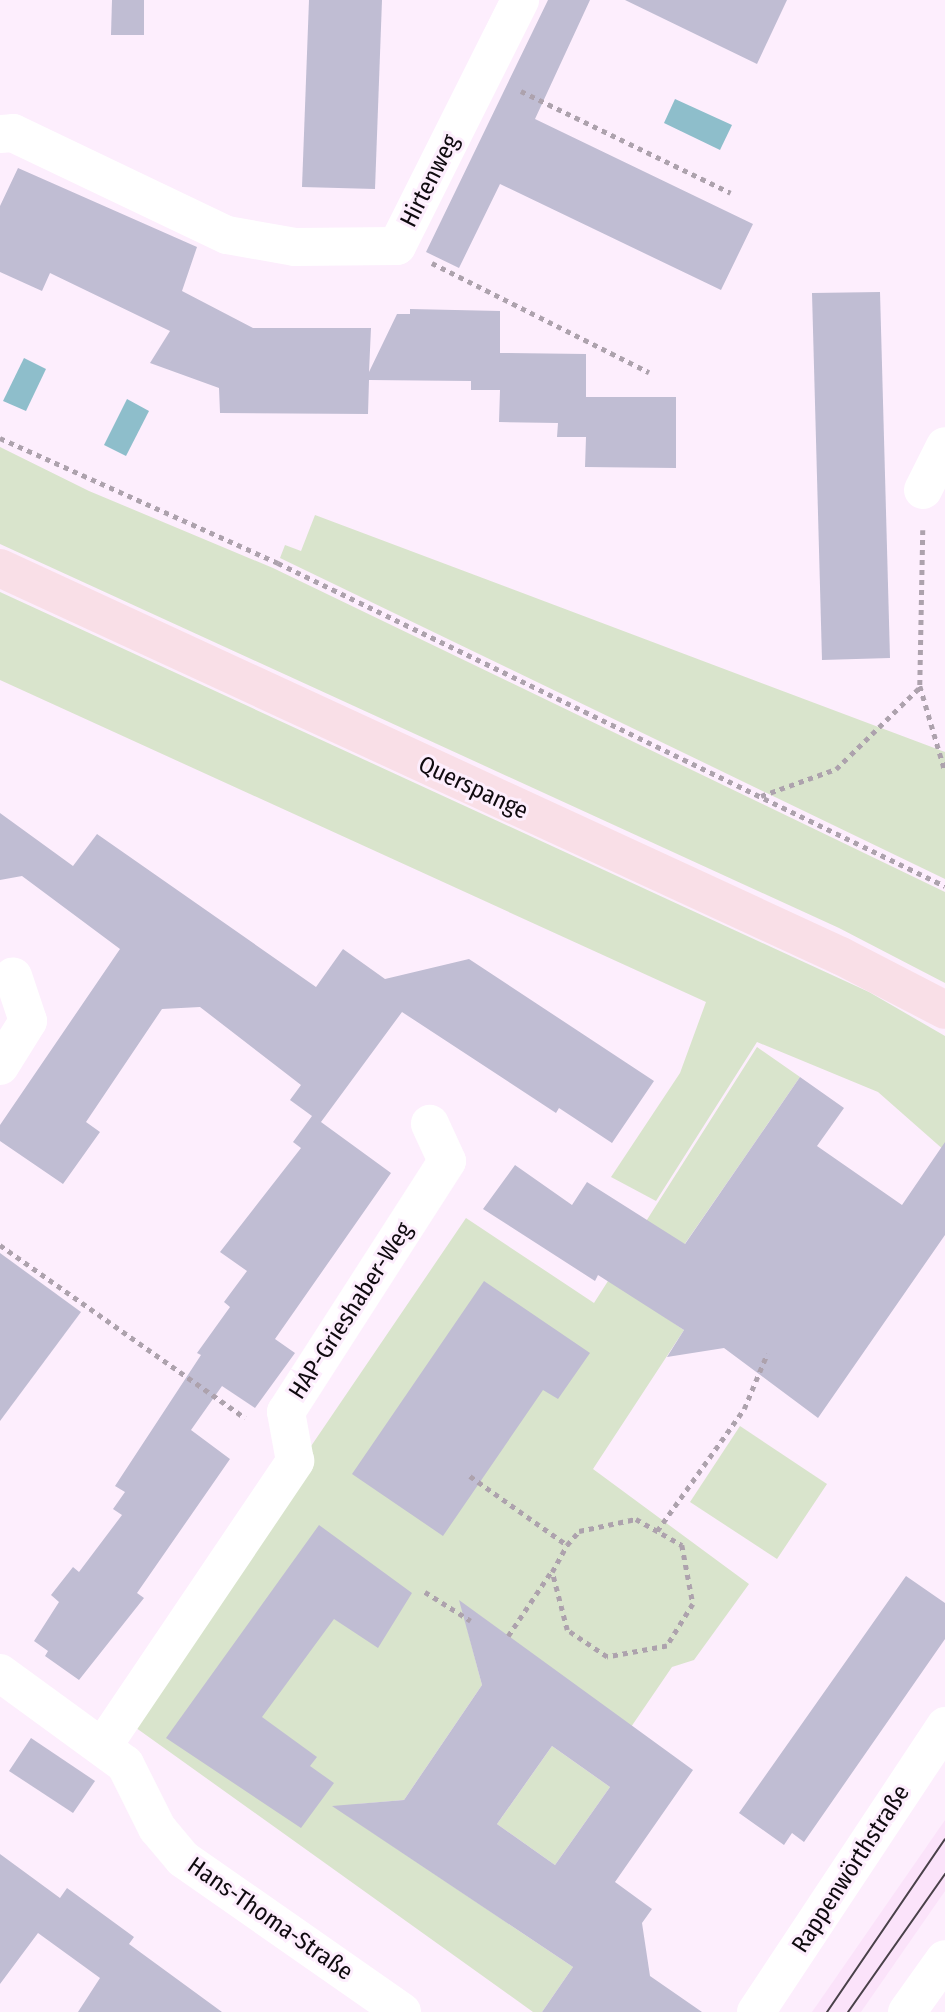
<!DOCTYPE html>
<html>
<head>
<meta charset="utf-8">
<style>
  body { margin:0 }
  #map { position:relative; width:945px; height:2012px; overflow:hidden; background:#fdeefd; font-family:"Fira Sans Condensed",sans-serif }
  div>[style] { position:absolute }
  .built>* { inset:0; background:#fbe3fa }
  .green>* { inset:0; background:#d9e4cc }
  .water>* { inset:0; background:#8ebecb }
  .building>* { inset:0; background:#c0bdd3 }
  .path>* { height:4.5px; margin-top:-2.25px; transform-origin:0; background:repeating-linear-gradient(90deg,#ada2ad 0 5px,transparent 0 10px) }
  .minor>* { height:38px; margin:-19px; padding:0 19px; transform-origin:19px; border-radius:19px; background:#fff }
  .tertiary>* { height:38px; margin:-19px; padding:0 19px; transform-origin:19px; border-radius:19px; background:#fff }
  .secondary>* { height:38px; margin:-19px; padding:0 19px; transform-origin:19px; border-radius:19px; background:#f9dfe7 }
  .tram>* { height:2px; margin:-1px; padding:0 1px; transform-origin:1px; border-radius:1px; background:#494149 }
  span { translate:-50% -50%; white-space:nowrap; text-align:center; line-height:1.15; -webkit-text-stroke:6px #fdeefd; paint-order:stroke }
  .street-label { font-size:24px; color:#0f0a0f }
</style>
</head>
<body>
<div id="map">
  <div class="built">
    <div style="clip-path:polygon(945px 1820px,945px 1891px,861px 2012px,812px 2012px)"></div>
  </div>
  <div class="green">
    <div style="clip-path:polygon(0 447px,89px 491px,273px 568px,945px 892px,945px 983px,839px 928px,0 544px)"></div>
    <div style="clip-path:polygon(315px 515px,945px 752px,945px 879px,280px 558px,285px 545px,301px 551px)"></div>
    <div style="clip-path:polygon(0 592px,869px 992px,945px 1036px,945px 1151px,878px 1092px,757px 1042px,656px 1201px,611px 1177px,680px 1073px,706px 1002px,0 680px)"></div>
    <div style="clip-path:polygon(757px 1047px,800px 1077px,644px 1303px,684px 1330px,593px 1469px,749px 1584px,694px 1660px,672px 1667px,631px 1727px,476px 1613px,467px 1628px,482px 1685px,404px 1800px,358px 1804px,348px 1816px,573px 1967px,542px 2012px,533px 2012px,125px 1720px,466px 1218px,594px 1303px)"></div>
    <div style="clip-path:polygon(740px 1426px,827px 1484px,777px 1559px,690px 1502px)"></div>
    <div style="clip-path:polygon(552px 1746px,610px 1787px,555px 1865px,497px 1824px)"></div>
  </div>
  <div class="water">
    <div style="clip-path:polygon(675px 99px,732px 125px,720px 150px,664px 123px)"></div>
    <div style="clip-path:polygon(24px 358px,46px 369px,26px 411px,3px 401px)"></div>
    <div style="clip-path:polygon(127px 399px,149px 411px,126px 456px,104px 445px)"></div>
  </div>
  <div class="building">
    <div style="clip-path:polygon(112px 0,144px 0,144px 35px,111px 35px)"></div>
    <div style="clip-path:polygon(309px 0,382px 0,375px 189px,302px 187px)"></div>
    <div style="clip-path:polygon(548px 0,590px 0,535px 119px,753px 224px,721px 290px,500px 184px,459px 268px,426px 252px)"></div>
    <div style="clip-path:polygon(625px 0,787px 0,757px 64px)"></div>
    <div style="clip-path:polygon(18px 168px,197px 247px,182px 291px,253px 328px,371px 328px,369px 372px,397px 314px,410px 314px,410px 309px,500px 311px,500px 353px,586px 354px,586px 397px,676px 397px,676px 468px,585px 467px,586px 437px,557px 437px,558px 423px,499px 422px,500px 390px,471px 390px,471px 381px,369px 380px,368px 414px,220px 413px,219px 388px,150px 363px,170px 331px,50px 273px,42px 291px,0 272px,0 206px)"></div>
    <div style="clip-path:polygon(880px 292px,890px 658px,822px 660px,812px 293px)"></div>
    <div style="clip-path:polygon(0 813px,73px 866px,97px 834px,316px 987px,343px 949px,385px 979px,469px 959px,654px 1081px,612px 1143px,559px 1108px,556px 1113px,402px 1012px,321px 1122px,391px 1173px,275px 1339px,295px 1353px,255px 1408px,222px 1386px,191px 1430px,230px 1459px,137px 1593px,144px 1598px,79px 1680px,45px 1656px,48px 1651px,34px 1641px,59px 1602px,51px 1595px,73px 1567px,79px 1572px,122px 1515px,113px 1509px,125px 1492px,115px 1486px,201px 1355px,197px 1353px,230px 1307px,224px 1302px,247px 1271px,220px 1252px,301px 1148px,293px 1142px,312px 1116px,290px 1100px,301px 1085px,200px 1007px,162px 1009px,86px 1122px,100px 1132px,63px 1184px,0 1141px,0 1125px,120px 949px,22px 876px,0 880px)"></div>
    <div style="clip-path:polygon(800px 1077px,844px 1108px,817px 1146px,902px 1205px,945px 1142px,945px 1235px,818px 1418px,724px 1348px,667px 1357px,684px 1330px,598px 1275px,595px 1281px,483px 1209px,515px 1165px,572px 1205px,587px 1182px,685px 1244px)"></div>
    <div style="clip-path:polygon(0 1253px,81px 1312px,0 1421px)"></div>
    <div style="clip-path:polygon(484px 1281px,590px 1353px,558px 1399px,543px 1390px,443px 1536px,352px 1474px)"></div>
    <div style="clip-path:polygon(319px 1525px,412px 1593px,378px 1648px,334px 1619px,262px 1717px,317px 1757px,310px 1766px,334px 1783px,301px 1828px,166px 1738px)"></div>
    <div style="clip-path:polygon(906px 1576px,945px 1603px,945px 1639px,804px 1842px,792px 1833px,784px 1845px,739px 1813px)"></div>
    <div style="clip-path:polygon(evenodd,459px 1600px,693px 1770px,615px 1882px,652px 1909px,642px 1923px,650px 1976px,702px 2012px,542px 2012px,573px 1967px,332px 1806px,404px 1800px,482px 1685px,459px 1600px,552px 1746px,610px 1787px,555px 1865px,497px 1824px,552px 1746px)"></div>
    <div style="clip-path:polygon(31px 1738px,95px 1781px,73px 1813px,9px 1771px)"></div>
    <div style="clip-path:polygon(0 1854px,60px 1898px,67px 1888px,134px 1937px,129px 1944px,222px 2012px,78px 2012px,100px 1978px,38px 1933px,0 1984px)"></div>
  </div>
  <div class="path">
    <div style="left:521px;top:91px;width:233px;rotate:25.9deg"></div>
    <div style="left:432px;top:263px;width:243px;rotate:26.7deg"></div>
    <div style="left:0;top:438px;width:305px;rotate:24.2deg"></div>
    <div style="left:278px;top:563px;width:741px;rotate:25.84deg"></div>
    <div style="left:923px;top:530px;width:156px;rotate:91.1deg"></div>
    <div style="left:920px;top:686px;width:89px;rotate:73.6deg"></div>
    <div style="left:761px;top:796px;width:80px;rotate:-19.8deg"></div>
    <div style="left:836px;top:769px;width:117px;rotate:-44.3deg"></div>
    <div style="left:0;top:1245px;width:300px;rotate:35.2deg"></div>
    <div style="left:470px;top:1476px;width:119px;rotate:35.4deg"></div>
    <div style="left:567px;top:1545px;width:18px;rotate:-49deg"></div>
    <div style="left:579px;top:1531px;width:58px;rotate:-11.9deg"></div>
    <div style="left:636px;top:1519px;width:53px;rotate:29.5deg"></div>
    <div style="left:682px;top:1545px;width:60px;rotate:79.4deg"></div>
    <div style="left:693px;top:1604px;width:49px;rotate:121.8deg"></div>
    <div style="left:667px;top:1646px;width:61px;rotate:169.6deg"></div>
    <div style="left:607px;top:1657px;width:48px;rotate:-146deg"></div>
    <div style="left:567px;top:1630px;width:60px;rotate:-104.5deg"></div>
    <div style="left:552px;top:1572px;width:31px;rotate:-61deg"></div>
    <div style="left:657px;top:1531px;width:150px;rotate:-54.5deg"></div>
    <div style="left:744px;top:1409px;width:60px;rotate:-67.3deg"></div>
    <div style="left:425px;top:1592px;width:54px;rotate:32.2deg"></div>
    <div style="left:508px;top:1636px;width:77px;rotate:-56.1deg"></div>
  </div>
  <div class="minor">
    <div style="left:0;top:134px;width:13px;rotate:-4deg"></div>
    <div style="left:13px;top:133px;width:237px;rotate:25.5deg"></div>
    <div style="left:227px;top:235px;width:69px;rotate:10deg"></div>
    <div style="left:295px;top:247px;width:102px;rotate:-0.6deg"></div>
    <div style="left:397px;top:246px;width:275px;rotate:-63.4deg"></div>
    <div style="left:923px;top:490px;width:49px;rotate:-63.4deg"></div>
    <div style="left:0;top:1066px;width:53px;rotate:-58.1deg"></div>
    <div style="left:28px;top:1021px;width:47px;rotate:-108.4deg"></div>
    <div style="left:0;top:1673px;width:155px;rotate:36.1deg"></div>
    <div style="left:125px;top:1764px;width:72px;rotate:63.4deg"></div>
    <div style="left:157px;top:1828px;width:40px;rotate:50deg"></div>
    <div style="left:183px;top:1859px;width:267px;rotate:34.9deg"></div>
    <div style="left:103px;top:1746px;width:344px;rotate:-56deg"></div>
    <div style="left:295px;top:1461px;width:50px;rotate:-100.4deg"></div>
    <div style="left:286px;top:1412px;width:298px;rotate:-57.3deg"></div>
    <div style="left:447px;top:1161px;width:41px;rotate:-114.7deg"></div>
    <div style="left:756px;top:2012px;width:343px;rotate:-56.5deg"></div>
  </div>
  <div class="tertiary">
    <div style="left:907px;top:2012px;width:65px;rotate:-54.4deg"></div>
  </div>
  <div class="secondary">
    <div style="left:0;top:568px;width:926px;rotate:24.77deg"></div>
    <div style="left:841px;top:956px;width:117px;rotate:27.4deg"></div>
  </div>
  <div class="tram">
    <div style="left:827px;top:2012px;width:209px;rotate:-55.7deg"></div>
    <div style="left:848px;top:2012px;width:169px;rotate:-54.9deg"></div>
  </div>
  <div class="street-label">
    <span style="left:430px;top:181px;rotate:-63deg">Hirtenweg</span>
    <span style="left:473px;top:788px;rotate:25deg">Querspange</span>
    <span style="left:351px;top:1311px;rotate:-57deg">HAP-Grieshaber-Weg</span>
    <span style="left:851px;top:1869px;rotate:-57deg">Rappenwörthstraße</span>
    <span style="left:270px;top:1919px;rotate:35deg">Hans-Thoma-Straße</span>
  </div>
</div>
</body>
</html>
